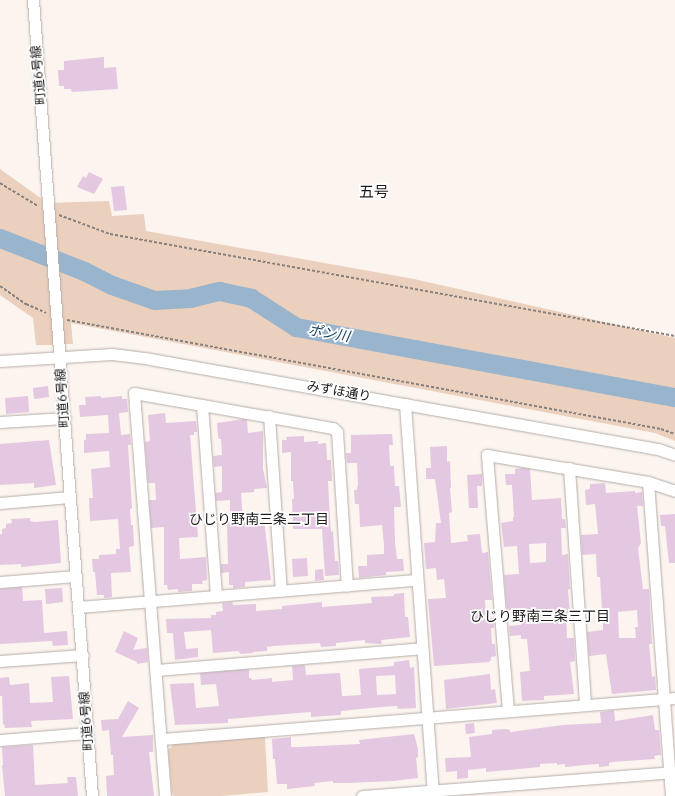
<!DOCTYPE html>
<html>
<head>
<meta charset="utf-8">
<style>
  body { margin:0 }
  #map { position:relative; width:675px; height:796px; overflow:hidden; background:#fcf4ef; font-family:"IBM Plex Sans","Noto Sans JP",sans-serif }
  div>[style] { position:absolute }
  .green>* { inset:0; background:#ebd0be }
  .river>* { height:19px; margin:-9.5px; padding:0 9.5px; transform-origin:9.5px; border-radius:9.5px; background:#99b4cd }
  .building>* { inset:0; background:#e4c7e0 }
  .path>* { height:2px; margin-top:-1px; transform-origin:0; background:repeating-linear-gradient(90deg,#86817e 0 3px,transparent 0 5px) }
  .roads { filter:drop-shadow(0 0 1px #b4ada8) drop-shadow(0 0 1px #b4ada8) }
  .minor>* { height:11px; margin:-5.5px; padding:0 5.5px; transform-origin:5.5px; border-radius:5.5px; background:#fff }
  span { translate:-50% -50%; white-space:nowrap; text-align:center; line-height:1.15; -webkit-text-stroke:3.5px #fff; paint-order:stroke }
  .street-label { font-size:13px; color:#1d1b19 }
  .water-label { font-size:14px; color:#0c3a5c; font-style:italic }
  .neighbourhood-label { font-size:14px; color:#1d1b19 }
  .quarter-label { font-size:15px; color:#1d1b19 }
</style>
</head>
<body>
<div id="map">
  <div class="green">
    <div style="clip-path:polygon(0 169px,42px 199px,56px 345px,36px 345px,33px 318px,0 295px)"></div>
    <div style="clip-path:polygon(109px 201px,112px 216px,144px 214px,146px 231px,414px 279px,675px 338px,675px 441px,655px 433px,71px 323px,73px 344px,59px 344px,49px 203px)"></div>
    <div style="clip-path:polygon(265px 737px,268px 792px,222px 796px,174px 796px,172px 793px,168px 750px,174px 744px)"></div>
  </div>
  <div class="river">
    <div style="left:0;top:238px;width:90px;rotate:21.4deg"></div>
    <div style="left:84px;top:271px;width:31px;rotate:27deg"></div>
    <div style="left:112px;top:285px;width:45px;rotate:19.7deg"></div>
    <div style="left:154px;top:300px;width:36px;rotate:-3deg"></div>
    <div style="left:190px;top:298px;width:30px;rotate:-14deg"></div>
    <div style="left:219px;top:291px;width:33px;rotate:12deg"></div>
    <div style="left:251px;top:298px;width:54px;rotate:32.8deg"></div>
    <div style="left:296px;top:327px;width:385px;rotate:10.5deg"></div>
  </div>
  <div class="building">
    <div style="clip-path:polygon(104px 57px,104px 68px,116px 67px,118px 89px,72px 92px,71px 89px,64px 89px,64px 86px,59px 86px,58px 70px,64px 70px,64px 61px)"></div>
    <div style="clip-path:polygon(89px 172px,103px 179px,94px 194px,77px 187px,83px 176px,86px 178px)"></div>
    <div style="clip-path:polygon(124px 186px,127px 210px,114px 211px,111px 187px)"></div>
    <div style="clip-path:polygon(48px 386px,49px 397px,34px 399px,33px 388px)"></div>
    <div style="clip-path:polygon(28px 396px,29px 412px,6px 414px,5px 398px)"></div>
    <div style="clip-path:polygon(101px 396px,101px 398px,122px 396px,122px 399px,127px 399px,128px 412px,119px 413px,121px 435px,130px 434px,131px 445px,128px 445px,132px 508px,130px 509px,131px 525px,133px 525px,134px 546px,129px 547px,131px 572px,111px 573px,112px 597px,104px 598px,104px 595px,97px 595px,95px 572px,93px 572px,92px 559px,99px 559px,99px 555px,116px 554px,116px 549px,120px 549px,118px 519px,90px 521px,89px 498px,93px 498px,91px 469px,110px 467px,109px 451px,84px 453px,84px 440px,86px 440px,86px 434px,109px 433px,108px 415px,80px 417px,79px 405px,86px 405px,85px 397px)"></div>
    <div style="clip-path:polygon(165px 413px,166px 423px,196px 421px,197px 432px,194px 432px,194px 435px,190px 435px,198px 537px,179px 538px,180px 559px,206px 557px,207px 580px,202px 581px,203px 584px,192px 584px,192px 591px,178px 592px,178px 589px,168px 590px,167px 585px,164px 585px,164px 527px,151px 528px,149px 500px,156px 500px,155px 483px,148px 483px,145px 442px,150px 441px,148px 415px)"></div>
    <div style="clip-path:polygon(244px 419px,247px 420px,248px 433px,263px 431px,263px 469px,267px 488px,254px 489px,254px 492px,241px 493px,243px 521px,264px 519px,271px 580px,245px 582px,245px 587px,233px 588px,233px 585px,229px 585px,229px 572px,221px 573px,221px 564px,228px 564px,227px 522px,230px 522px,230px 500px,216px 501px,215px 493px,222px 492px,222px 466px,214px 467px,213px 456px,222px 455px,221px 439px,219px 439px,218px 436px,217px 423px)"></div>
    <div style="clip-path:polygon(392px 434px,393px 445px,389px 445px,390px 466px,394px 466px,395px 486px,399px 486px,401px 507px,394px 507px,395px 543px,397px 559px,403px 559px,404px 571px,386px 572px,386px 575px,359px 578px,358px 566px,367px 566px,367px 555px,384px 554px,384px 545px,382px 525px,360px 527px,359px 504px,355px 504px,354px 490px,357px 490px,358px 484px,357px 463px,347px 463px,346px 453px,351px 453px,351px 435px)"></div>
    <div style="clip-path:polygon(304px 436px,304px 442px,318px 441px,318px 444px,326px 443px,327px 460px,331px 460px,332px 481px,328px 481px,330px 518px,331px 532px,333px 531px,335px 561px,338px 561px,339px 575px,325px 576px,322px 529px,293px 529px,292px 499px,294px 499px,293px 481px,291px 481px,291px 452px,282px 453px,282px 440px,287px 440px,286px 437px)"></div>
    <div style="clip-path:polygon(49px 440px,56px 485px,34px 488px,34px 483px,0 485px,0 444px)"></div>
    <div style="clip-path:polygon(447px 446px,447px 462px,450px 461px,451px 488px,450px 488px,452px 512px,449px 513px,451px 543px,468px 541px,467px 535px,480px 534px,482px 553px,488px 552px,492px 600px,485px 600px,486px 618px,493px 618px,494px 628px,491px 628px,492px 644px,495px 644px,496px 656px,491px 657px,491px 660px,489px 662px,434px 666px,428px 599px,446px 598px,444px 579px,437px 580px,436px 568px,426px 569px,424px 543px,435px 542px,436px 523px,441px 523px,435px 479px,426px 479px,426px 468px,431px 468px,430px 447px)"></div>
    <div style="clip-path:polygon(evenodd,524px 468px,530px 469px,532px 500px,561px 498px,562px 519px,565px 519px,566px 528px,561px 528px,562px 555px,568px 554px,570px 589px,568px 590px,570px 614px,566px 614px,567px 638px,574px 638px,575px 661px,570px 662px,574px 694px,544px 696px,544px 700px,522px 701px,520px 672px,530px 671px,527px 639px,521px 639px,521px 635px,510px 636px,509px 626px,521px 625px,520px 609px,507px 610px,504px 575px,519px 574px,517px 546px,504px 547px,501px 523px,513px 521px,513px 517px,514px 517px,512px 485px,506px 485px,505px 474px,515px 474px,515px 469px,524px 468px,546px 543px,546px 562px,530px 563px,529px 544px,546px 543px)"></div>
    <div style="clip-path:polygon(482px 474px,482px 486px,477px 486px,478px 508px,469px 508px,467px 475px)"></div>
    <div style="clip-path:polygon(evenodd,605px 483px,606px 493px,635px 491px,635px 493px,642px 492px,643px 506px,637px 506px,641px 543px,638px 548px,643px 589px,649px 589px,652px 644px,649px 644px,652px 677px,655px 676px,656px 690px,612px 694px,606px 654px,589px 656px,587px 632px,603px 630px,603px 626px,600px 577px,597px 577px,596px 554px,582px 555px,581px 535px,598px 534px,595px 504px,586px 505px,585px 490px,590px 489px,590px 484px,605px 483px,637px 610px,638px 627px,635px 627px,636px 638px,619px 638px,618px 612px,637px 610px)"></div>
    <div style="clip-path:polygon(675px 514px,675px 563px,669px 563px,665px 526px,661px 526px,660px 515px)"></div>
    <div style="clip-path:polygon(30px 518px,30px 521px,35px 522px,58px 520px,61px 563px,21px 567px,21px 564px,0 565px,0 534px,2px 534px,2px 529px,6px 528px,6px 524px,12px 523px,11px 519px)"></div>
    <div style="clip-path:polygon(307px 558px,308px 576px,293px 577px,292px 559px)"></div>
    <div style="clip-path:polygon(323px 569px,324px 580px,315px 581px,315px 570px)"></div>
    <div style="clip-path:polygon(22px 587px,23px 601px,42px 600px,44px 633px,67px 631px,68px 645px,53px 646px,52px 641px,0 644px,0 589px)"></div>
    <div style="clip-path:polygon(62px 588px,63px 602px,46px 604px,45px 589px)"></div>
    <div style="clip-path:polygon(404px 593px,405px 617px,408px 617px,410px 637px,381px 640px,382px 644px,365px 643px,365px 640px,336px 643px,336px 646px,321px 647px,320px 643px,273px 646px,267px 647px,267px 651px,253px 652px,253px 653px,241px 654px,238px 651px,213px 653px,211px 630px,184px 632px,186px 649px,198px 648px,198px 657px,175px 660px,173px 633px,167px 633px,166px 619px,211px 618px,211px 615px,216px 615px,216px 612px,223px 611px,222px 603px,232px 602px,233px 605px,256px 604px,256px 611px,282px 609px,282px 606px,322px 602px,322px 607px,372px 603px,371px 597px,394px 596px,394px 594px)"></div>
    <div style="clip-path:polygon(124px 631px,138px 638px,133px 650px,147px 648px,148px 662px,137px 664px,137px 662px,115px 652px)"></div>
    <div style="clip-path:polygon(evenodd,409px 660px,410px 668px,414px 667px,416px 708px,398px 709px,397px 706px,381px 707px,341px 711px,341px 715px,311px 717px,311px 712px,228px 719px,228px 723px,175px 725px,170px 684px,194px 683px,196px 708px,219px 706px,216px 684px,201px 685px,200px 673px,249px 669px,249px 678px,251px 678px,252px 680px,272px 678px,272px 682px,293px 680px,292px 666px,305px 665px,306px 675px,340px 673px,342px 696px,345px 696px,361px 695px,359px 669px,394px 666px,394px 662px,409px 660px,395px 675px,396px 694px,377px 695px,376px 676px,395px 675px)"></div>
    <div style="clip-path:polygon(490px 674px,491px 690px,495px 689px,497px 703px,446px 709px,444px 680px)"></div>
    <div style="clip-path:polygon(69px 676px,73px 719px,31px 721px,32px 727px,5px 728px,4px 724px,3px 724px,2px 696px,0 696px,0 678px,9px 677px,10px 685px,29px 683px,30px 703px,53px 702px,51px 677px)"></div>
    <div style="clip-path:polygon(128px 701px,139px 708px,122px 737px,153px 735px,153px 752px,149px 752px,154px 796px,107px 796px,106px 776px,114px 775px,113px 755px,111px 755px,109px 730px,102px 731px,101px 720px,118px 719px)"></div>
    <div style="clip-path:polygon(614px 710px,615px 721px,653px 715px,655px 730px,659px 730px,661px 755px,654px 756px,655px 759px,612px 762px,609px 763px,609px 766px,599px 767px,599px 764px,596px 764px,565px 767px,565px 764px,557px 765px,557px 763px,540px 764px,540px 767px,486px 772px,486px 768px,468px 770px,468px 778px,457px 779px,457px 771px,446px 772px,445px 758px,471px 757px,469px 737px,492px 734px,492px 730px,506px 729px,510px 730px,510px 732px,563px 725px,601px 723px,600px 712px)"></div>
    <div style="clip-path:polygon(474px 723px,475px 733px,466px 734px,465px 724px)"></div>
    <div style="clip-path:polygon(414px 734px,418px 749px,418px 757px,416px 758px,418px 778px,394px 781px,347px 783px,333px 783px,333px 781px,314px 783px,315px 786px,287px 789px,287px 784px,277px 784px,275px 759px,273px 759px,272px 739px,291px 737px,291px 747px,298px 747px,360px 744px,359px 740px)"></div>
    <div style="clip-path:polygon(33px 745px,35px 785px,68px 783px,67px 777px,76px 777px,78px 796px,5px 796px,2px 765px,3px 765px,2px 747px)"></div>
  </div>
  <div class="path">
    <div style="left:0;top:183px;width:44px;rotate:31.2deg"></div>
    <div style="left:59px;top:215px;width:54px;rotate:20.4deg"></div>
    <div style="left:110px;top:234px;width:574px;rotate:10.23deg"></div>
    <div style="left:0;top:286px;width:32px;rotate:35deg"></div>
    <div style="left:26px;top:304px;width:22px;rotate:24deg"></div>
    <div style="left:67px;top:320px;width:604px;rotate:10.4deg"></div>
    <div style="left:661px;top:429px;width:15px;rotate:20deg"></div>
  </div>
  <div class="roads">
    <div class="minor">
      <div style="left:33px;top:0;width:798px;rotate:85.76deg"></div>
      <div style="left:0;top:361px;width:112px;rotate:-3.6deg"></div>
      <div style="left:112px;top:354px;width:38px;rotate:7deg"></div>
      <div style="left:150px;top:359px;width:516px;rotate:10.05deg"></div>
      <div style="left:658px;top:449px;width:18px;rotate:19deg"></div>
      <div style="left:405px;top:404px;width:393px;rotate:85.9deg"></div>
      <div style="left:202px;top:405px;width:192px;rotate:85.8deg"></div>
      <div style="left:269px;top:416px;width:175px;rotate:86.1deg"></div>
      <div style="left:0;top:422px;width:65px;rotate:-3.5deg"></div>
      <div style="left:569px;top:468px;width:237px;rotate:86.1deg"></div>
      <div style="left:648px;top:482px;width:315px;rotate:85.8deg"></div>
      <div style="left:0;top:503px;width:70px;rotate:-4.9deg"></div>
      <div style="left:0;top:582px;width:76px;rotate:-4.5deg"></div>
      <div style="left:78px;top:607px;width:339px;rotate:-4.6deg"></div>
      <div style="left:0;top:661px;width:83px;rotate:-4.1deg"></div>
      <div style="left:156px;top:670px;width:267px;rotate:-4.7deg"></div>
      <div style="left:508px;top:711px;width:257px;rotate:-94.7deg"></div>
      <div style="left:487px;top:455px;width:163px;rotate:9.5deg"></div>
      <div style="left:648px;top:482px;width:28px;rotate:18deg"></div>
      <div style="left:162px;top:739px;width:515px;rotate:-4.57deg"></div>
      <div style="left:0;top:740px;width:87px;rotate:-4.6deg"></div>
      <div style="left:165px;top:796px;width:404px;rotate:-94.4deg"></div>
      <div style="left:134px;top:393px;width:202px;rotate:10deg"></div>
      <div style="left:333px;top:428px;width:6px;rotate:45deg"></div>
      <div style="left:337px;top:432px;width:154px;rotate:86.3deg"></div>
      <div style="left:362px;top:796px;width:314px;rotate:-4.4deg"></div>
    </div>
  </div>
  <div class="street-label">
    <span style="left:39px;top:75px;rotate:-95deg">町道6号線</span>
    <span style="left:339px;top:392px;rotate:10deg">みずほ通り</span>
    <span style="left:63px;top:398px;rotate:-94deg">町道6号線</span>
    <span style="left:87px;top:721px;rotate:-94deg">町道6号線</span>
  </div>
  <div class="water-label">
    <span style="left:329px;top:333px;rotate:10deg">ポン川</span>
  </div>
  <div class="neighbourhood-label">
    <span style="left:259px;top:519px">ひじり野南三条二丁目</span>
    <span style="left:540px;top:616px">ひじり野南三条三丁目</span>
  </div>
  <div class="quarter-label">
    <span style="left:374px;top:192px">五号</span>
  </div>
</div>
</body>
</html>
